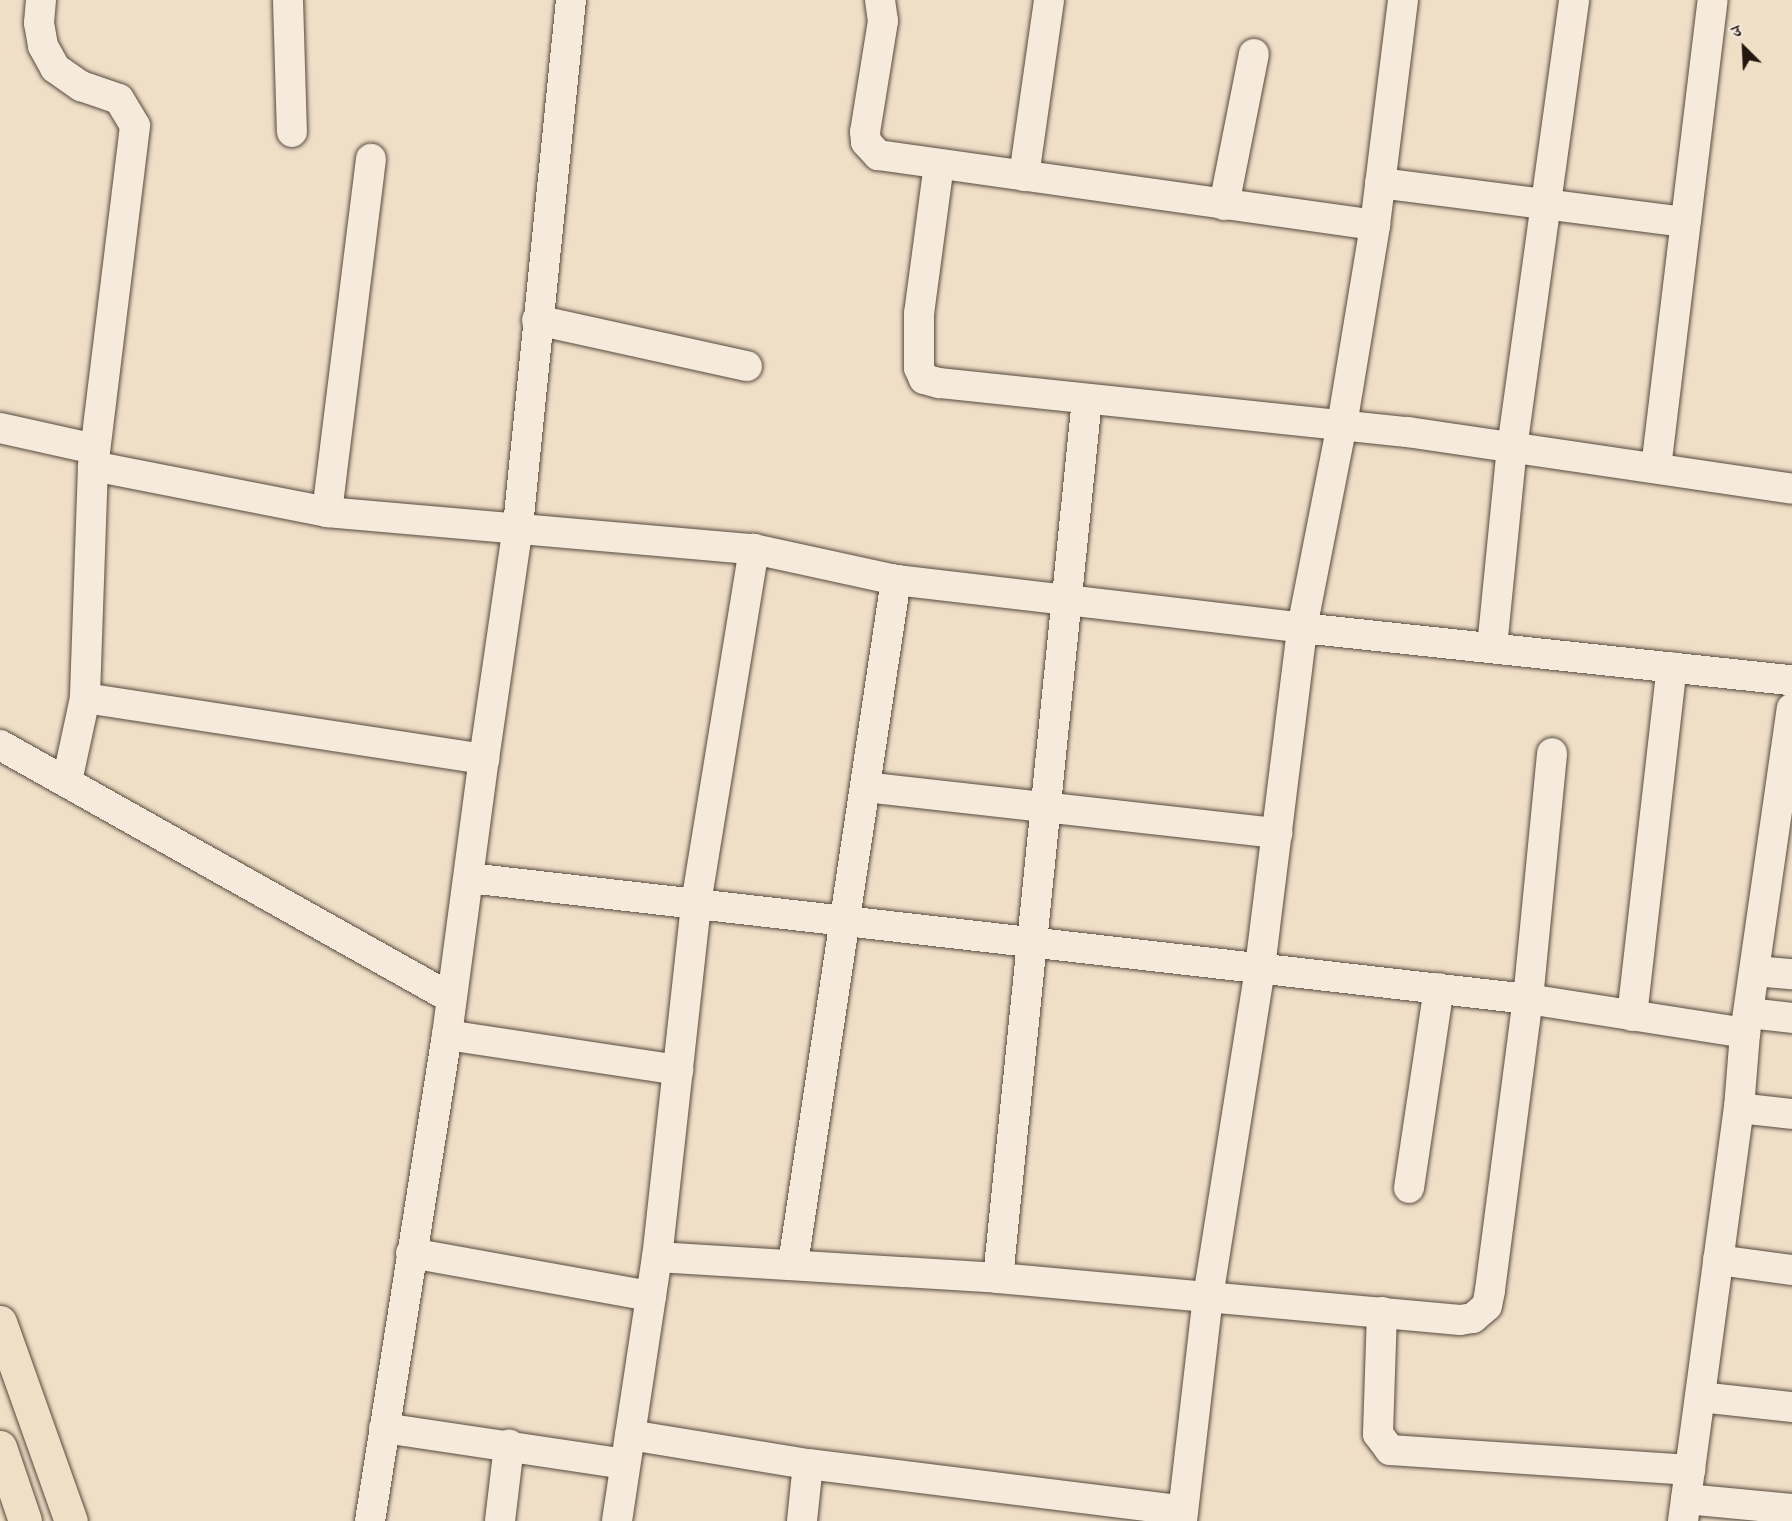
<!DOCTYPE html>
<html>
<head>
<meta charset="utf-8">
<style>
  body { margin:0 }
  #map { position:relative; width:1792px; height:1521px; overflow:hidden; background:#f0dfc7; font-family:"Libre Bodoni","Noto Serif Devanagari",serif }
  div>[style] { position:absolute }
  .roads { filter:drop-shadow(0 0 2px #564a3e) drop-shadow(0 0 2px #564a3e) }
  .minor>* { height:30px; margin:-15px; padding:0 15px; transform-origin:15px; border-radius:15px; background:#f5eadb }
  .primary>* { height:33px; margin:-16.5px; padding:0 16.5px; transform-origin:16.5px; border-radius:16.5px; background:#f0dfc7 }
  span { translate:-50% -50%; white-space:nowrap; text-align:center; line-height:1.15; -webkit-text-stroke:4.5px #f5eadb; paint-order:stroke }
  .north { position:absolute; left:1714px; top:18px; width:60px; height:60px; -webkit-text-stroke:4px #f5eadb; paint-order:stroke; rotate:336deg; font-size:16px; font-weight:700; line-height:24px; text-align:center; color:#221810 }
  .north::after { content:''; display:block; margin:auto; width:21px; height:27px; background:#221810; clip-path:polygon(50% 0,100% 100%,50% 72%,0 100%) }
</style>
</head>
<body>
<div id="map">
  <div class="roads">
    <div class="minor">
      <div style="left:41px;top:0;width:23px;rotate:95deg"></div>
      <div style="left:39px;top:23px;width:23px;rotate:80deg"></div>
      <div style="left:43px;top:46px;width:25px;rotate:61deg"></div>
      <div style="left:55px;top:68px;width:32px;rotate:35deg"></div>
      <div style="left:81px;top:86px;width:40px;rotate:18.9deg"></div>
      <div style="left:119px;top:99px;width:31px;rotate:59deg"></div>
      <div style="left:135px;top:126px;width:343px;rotate:97deg"></div>
      <div style="left:93px;top:466px;width:232px;rotate:92deg"></div>
      <div style="left:85px;top:698px;width:85px;rotate:102.2deg"></div>
      <div style="left:288px;top:0;width:132px;rotate:88.3deg"></div>
      <div style="left:880px;top:0;width:21px;rotate:82deg"></div>
      <div style="left:883px;top:21px;width:112px;rotate:99.2deg"></div>
      <div style="left:865px;top:132px;width:10px;rotate:84deg"></div>
      <div style="left:866px;top:142px;width:18px;rotate:47deg"></div>
      <div style="left:878px;top:155px;width:502px;rotate:8.02deg"></div>
      <div style="left:939px;top:164px;width:150px;rotate:97.6deg"></div>
      <div style="left:919px;top:313px;width:55px;rotate:90deg"></div>
      <div style="left:919px;top:368px;width:12px;rotate:66deg"></div>
      <div style="left:924px;top:379px;width:16px;rotate:15deg"></div>
      <div style="left:939px;top:383px;width:472px;rotate:6deg"></div>
      <div style="left:1408px;top:432px;width:388px;rotate:8.4deg"></div>
      <div style="left:1024px;top:176px;width:178px;rotate:-81.9deg"></div>
      <div style="left:1380px;top:183px;width:308px;rotate:7.3deg"></div>
      <div style="left:1224px;top:205px;width:154px;rotate:-78.8deg"></div>
      <div style="left:537px;top:320px;width:215px;rotate:12.4deg"></div>
      <div style="left:0;top:428px;width:97px;rotate:12.5deg"></div>
      <div style="left:93px;top:466px;width:238px;rotate:11.1deg"></div>
      <div style="left:327px;top:512px;width:429px;rotate:5deg"></div>
      <div style="left:754px;top:549px;width:145px;rotate:12.3deg"></div>
      <div style="left:896px;top:580px;width:409px;rotate:6.7deg"></div>
      <div style="left:1302px;top:628px;width:493px;rotate:6.1deg"></div>
      <div style="left:1656px;top:468px;width:471px;rotate:-83.1deg"></div>
      <div style="left:327px;top:512px;width:356px;rotate:-82.9deg"></div>
      <div style="left:754px;top:549px;width:361px;rotate:99.3deg"></div>
      <div style="left:696px;top:905px;width:354px;rotate:96.3deg"></div>
      <div style="left:657px;top:1257px;width:342px;rotate:3.5deg"></div>
      <div style="left:998px;top:1278px;width:464px;rotate:5.2deg"></div>
      <div style="left:1460px;top:1320px;width:13px;rotate:-9deg"></div>
      <div style="left:1473px;top:1318px;width:18px;rotate:-41deg"></div>
      <div style="left:1487px;top:1306px;width:16px;rotate:-79deg"></div>
      <div style="left:1490px;top:1290px;width:293px;rotate:-82.6deg"></div>
      <div style="left:1528px;top:999px;width:247px;rotate:-84.4deg"></div>
      <div style="left:1492px;top:647px;width:200px;rotate:-84.3deg"></div>
      <div style="left:1512px;top:448px;width:452px;rotate:-82.1deg"></div>
      <div style="left:85px;top:698px;width:404px;rotate:8.7deg"></div>
      <div style="left:484px;top:759px;width:235px;rotate:-81.7deg"></div>
      <div style="left:518px;top:526px;width:529px;rotate:-84.25deg"></div>
      <div style="left:0;top:745px;width:517px;rotate:29.29deg"></div>
      <div style="left:865px;top:787px;width:415px;rotate:6.4deg"></div>
      <div style="left:469px;top:878px;width:1066px;rotate:6.52deg"></div>
      <div style="left:1528px;top:999px;width:220px;rotate:8.9deg"></div>
      <div style="left:1755px;top:971px;width:37px;rotate:5deg"></div>
      <div style="left:1749px;top:1013px;width:43px;rotate:6.6deg"></div>
      <div style="left:1632px;top:1016px;width:351px;rotate:-83.5deg"></div>
      <div style="left:447px;top:1035px;width:234px;rotate:8.6deg"></div>
      <div style="left:1739px;top:1108px;width:53px;rotate:6.5deg"></div>
      <div style="left:1409px;top:1188px;width:202px;rotate:-81.5deg"></div>
      <div style="left:411px;top:1253px;width:244px;rotate:10.2deg"></div>
      <div style="left:1718px;top:1260px;width:75px;rotate:7.7deg"></div>
      <div style="left:793px;top:1264px;width:692px;rotate:-81.44deg"></div>
      <div style="left:998px;top:1278px;width:883px;rotate:-84.22deg"></div>
      <div style="left:1382px;top:1312px;width:122px;rotate:91.9deg"></div>
      <div style="left:1378px;top:1434px;width:20px;rotate:53deg"></div>
      <div style="left:1390px;top:1450px;width:301px;rotate:3.8deg"></div>
      <div style="left:1700px;top:1397px;width:93px;rotate:6.2deg"></div>
      <div style="left:384px;top:1428px;width:243px;rotate:8.5deg"></div>
      <div style="left:630px;top:1435px;width:180px;rotate:9.3deg"></div>
      <div style="left:808px;top:1464px;width:378px;rotate:7.1deg"></div>
      <div style="left:1686px;top:1499px;width:106px;rotate:5.4deg"></div>
      <div style="left:370px;top:1521px;width:492px;rotate:-81deg"></div>
      <div style="left:447px;top:1035px;width:278px;rotate:-82.4deg"></div>
      <div style="left:500px;top:1521px;width:77px;rotate:-83.2deg"></div>
      <div style="left:617px;top:1521px;width:267px;rotate:-81.4deg"></div>
      <div style="left:802px;top:1521px;width:57px;rotate:-84deg"></div>
      <div style="left:1182px;top:1521px;width:226px;rotate:-83.4deg"></div>
      <div style="left:1208px;top:1297px;width:334px;rotate:-81deg"></div>
      <div style="left:1260px;top:967px;width:342px;rotate:-82.9deg"></div>
      <div style="left:1302px;top:628px;width:207px;rotate:-78.9deg"></div>
      <div style="left:1342px;top:425px;width:203px;rotate:-80.6deg"></div>
      <div style="left:1375px;top:225px;width:227px;rotate:-82.9deg"></div>
      <div style="left:1683px;top:1521px;width:417px;rotate:-82.3deg"></div>
      <div style="left:1739px;top:1108px;width:75px;rotate:-85.4deg"></div>
      <div style="left:1745px;top:1033px;width:328px;rotate:-81.8deg"></div>
    </div>
    <div class="primary">
      <div style="left:0;top:1322px;width:211px;rotate:70.4deg"></div>
      <div style="left:0;top:1447px;width:78px;rotate:71.3deg"></div>
    </div>
  </div>
  <div class="north">उ</div>
</div>
</body>
</html>
